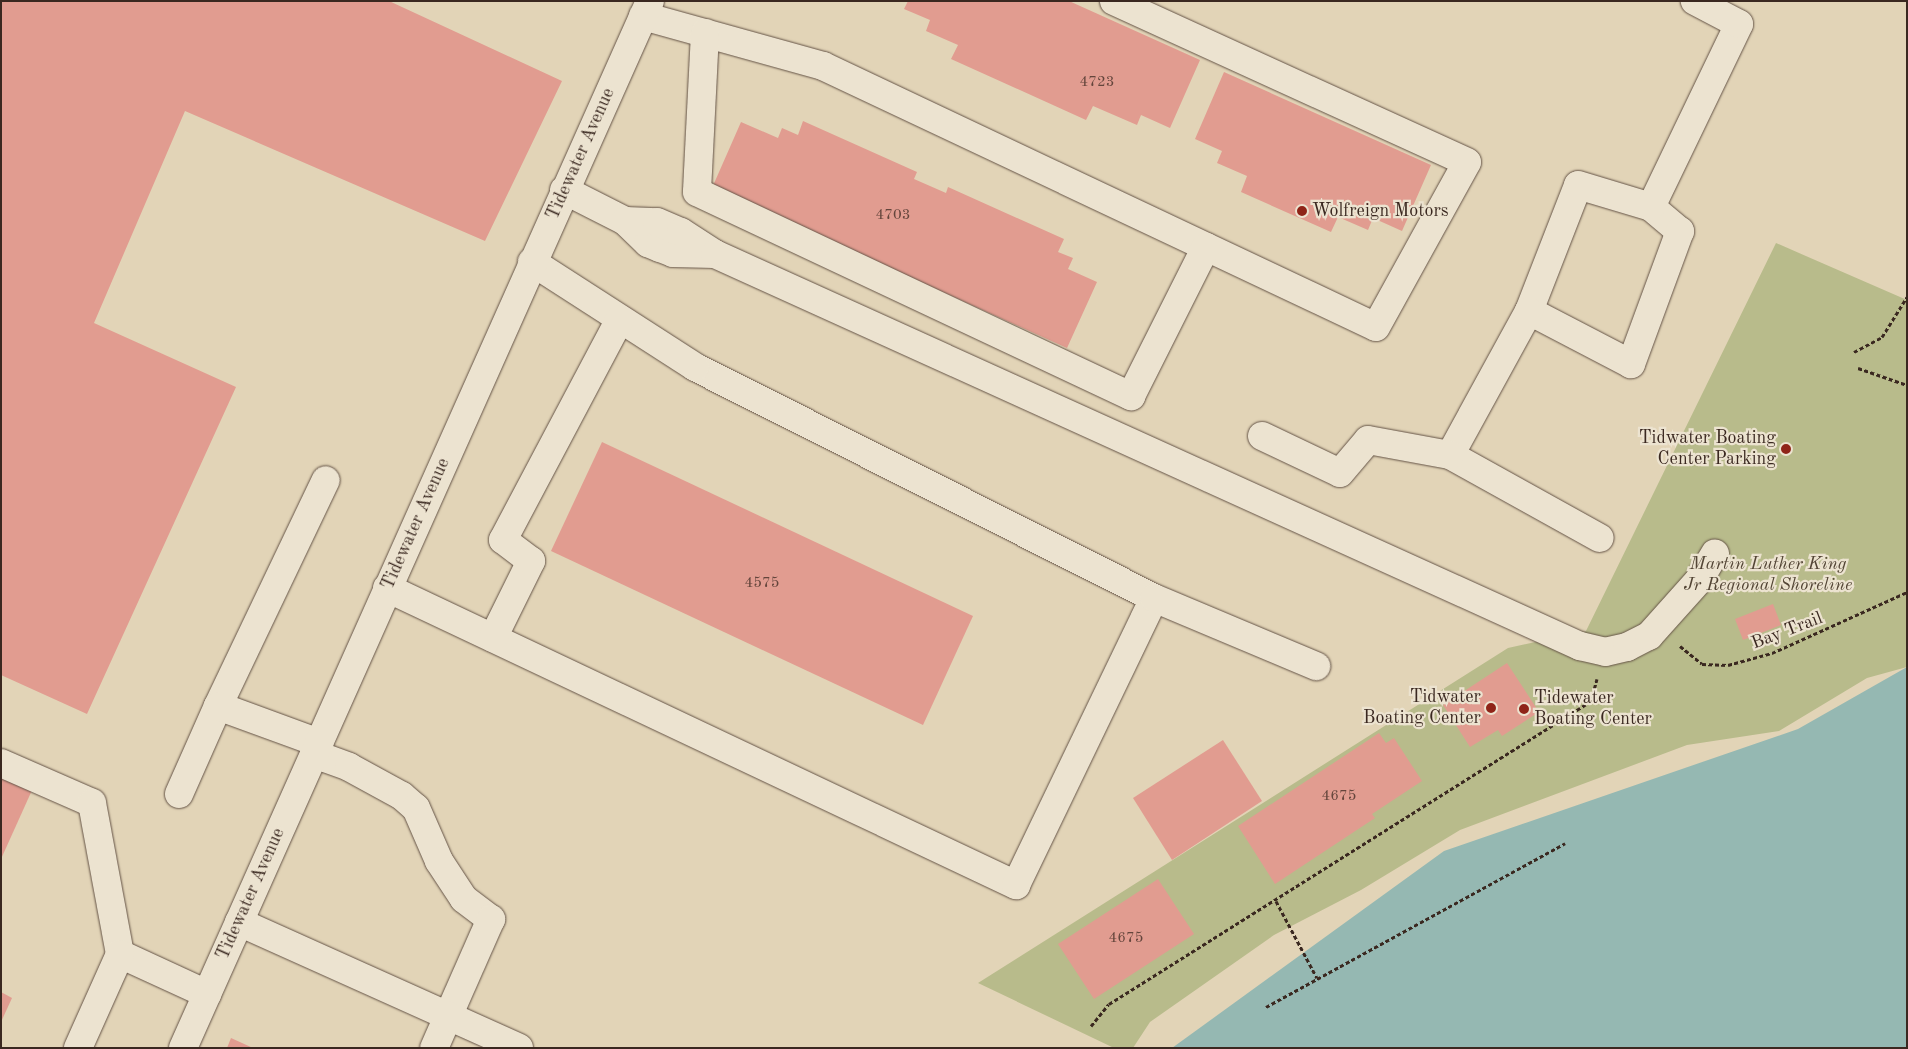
<!DOCTYPE html>
<html>
<head>
<meta charset="utf-8">
<style>
  body { margin:0 }
  #map { position:relative; width:1908px; height:1049px; overflow:hidden; background:#e2d4b7; font-family:"Old Standard TT",serif }
  div>[style] { position:absolute }
  .green>* { inset:0; background:#b8bb8b }
  .water>* { inset:0; background:#95b8b2 }
  .building>* { inset:0; background:#e19c90 }
  .path>* { height:3px; margin-top:-1.5px; transform-origin:0; background:repeating-linear-gradient(90deg,#3a2820 0 4px,transparent 0 6.5px) }
  .roads { filter:drop-shadow(0 0 1px #645346) drop-shadow(0 0 1px #645346) }
  .minor>* { height:28px; margin:-14px; padding:0 14px; transform-origin:14px; border-radius:14px; background:#ece3d0 }
  .dots>* { width:14px; height:14px; translate:-50% -50%; box-sizing:border-box; border:2px solid #ece3d0; border-radius:50% }
  span { translate:-50% -50%; white-space:nowrap; text-align:center; line-height:1.15; -webkit-text-stroke:4.5px #ece3d0; paint-order:stroke }
  .number-label { font-size:15px; color:#64453c }
  .number-label span { -webkit-text-stroke-width:0 }
  .street-label { font-size:18px; color:#3a2820 }
  .poi-label { font-size:18px; color:#3a2820 }
  .left { translate:0 -50%; text-align:left }
  .right { translate:-100% -50%; text-align:right }
  .park-label { font-size:18px; color:#534535; font-style:italic }
  .frame { position:absolute; inset:0; border:2px solid #3a2820; pointer-events:none }
</style>
</head>
<body>
<div id="map">
  <div class="green">
    <div style="clip-path:polygon(1776px 243px,1907px 300px,1907px 667px,1867px 678px,1779px 731px,1687px 745px,1460px 830px,1361px 890px,1274px 935px,1150px 1022px,1133px 1048px,1114px 1048px,978px 983px,1508px 648px,1586px 631px)"></div>
  </div>
  <div class="water">
    <div style="clip-path:polygon(1907px 667px,1907px 1048px,1172px 1048px,1444px 851px,1798px 729px)"></div>
  </div>
  <div class="building">
    <div style="clip-path:polygon(1px 1px,389px 1px,562px 81px,485px 241px,185px 111px,94px 323px,236px 387px,87px 714px,1px 675px)"></div>
    <div style="clip-path:polygon(908px 1px,1069px 1px,1200px 60px,1170px 128px,1141px 115px,1137px 125px,1093px 106px,1086px 120px,951px 59px,958px 45px,926px 31px,930px 20px,904px 9px)"></div>
    <div style="clip-path:polygon(1224px 72px,1431px 165px,1402px 231px,1373px 218px,1368px 230px,1338px 217px,1331px 232px,1241px 192px,1247px 176px,1217px 163px,1222px 151px,1195px 139px)"></div>
    <div style="clip-path:polygon(803px 121px,917px 172px,914px 179px,946px 193px,948px 187px,1064px 239px,1058px 252px,1073px 258px,1068px 269px,1097px 282px,1067px 348px,712px 188px,741px 122px,778px 138px,782px 128px,798px 135px)"></div>
    <div style="clip-path:polygon(602px 442px,973px 616px,923px 725px,551px 551px)"></div>
    <div style="clip-path:polygon(1773px 604px,1781px 625px,1743px 640px,1735px 619px)"></div>
    <div style="clip-path:polygon(1507px 663px,1539px 712px,1502px 736px,1498px 730px,1470px 747px,1443px 705px)"></div>
    <div style="clip-path:polygon(1379px 733px,1386px 743px,1394px 738px,1422px 781px,1372px 814px,1375px 818px,1275px 884px,1238px 826px)"></div>
    <div style="clip-path:polygon(1223px 740px,1262px 801px,1172px 860px,1133px 798px)"></div>
    <div style="clip-path:polygon(1px 774px,33px 788px,1px 859px)"></div>
    <div style="clip-path:polygon(1158px 879px,1194px 934px,1094px 999px,1058px 944px)"></div>
    <div style="clip-path:polygon(1px 992px,12px 998px,1px 1022px)"></div>
    <div style="clip-path:polygon(231px 1038px,253px 1048px,227px 1048px)"></div>
  </div>
  <div class="path">
    <div style="left:1854px;top:352px;width:32px;rotate:-28deg"></div>
    <div style="left:1882px;top:337px;width:47px;rotate:-58deg"></div>
    <div style="left:1858px;top:368px;width:52px;rotate:19.1deg"></div>
    <div style="left:1680px;top:646px;width:28px;rotate:39deg"></div>
    <div style="left:1702px;top:664px;width:26px;rotate:2deg"></div>
    <div style="left:1728px;top:665px;width:46px;rotate:-15.3deg"></div>
    <div style="left:1772px;top:653px;width:148px;rotate:-24.3deg"></div>
    <div style="left:1276px;top:901px;width:87px;rotate:62deg"></div>
    <div style="left:1266px;top:1007px;width:341px;rotate:-28.7deg"></div>
    <div style="left:1091px;top:1026px;width:28px;rotate:-51deg"></div>
    <div style="left:1109px;top:1004px;width:569px;rotate:-32.15deg"></div>
    <div style="left:1591px;top:701px;width:23px;rotate:-75deg"></div>
  </div>
  <div class="roads">
    <div class="minor">
      <div style="left:643px;top:16px;width:187px;rotate:15.5deg"></div>
      <div style="left:823px;top:66px;width:611px;rotate:25.27deg"></div>
      <div style="left:1376px;top:327px;width:188px;rotate:-61.1deg"></div>
      <div style="left:1467px;top:162px;width:388px;rotate:-155.5deg"></div>
      <div style="left:705px;top:33px;width:159px;rotate:92.9deg"></div>
      <div style="left:697px;top:192px;width:480px;rotate:25.2deg"></div>
      <div style="left:1131px;top:396px;width:167px;rotate:-63.3deg"></div>
      <div style="left:1578px;top:185px;width:76px;rotate:16.8deg"></div>
      <div style="left:1651px;top:207px;width:38px;rotate:40deg"></div>
      <div style="left:1680px;top:231px;width:142px;rotate:110.2deg"></div>
      <div style="left:1631px;top:364px;width:115px;rotate:-152.5deg"></div>
      <div style="left:1529px;top:311px;width:135px;rotate:-68.7deg"></div>
      <div style="left:564px;top:190px;width:68px;rotate:26.9deg"></div>
      <div style="left:625px;top:221px;width:32px;rotate:44deg"></div>
      <div style="left:648px;top:243px;width:13px;rotate:23deg"></div>
      <div style="left:660px;top:248px;width:14px;rotate:21deg"></div>
      <div style="left:673px;top:253px;width:42px;rotate:1.4deg"></div>
      <div style="left:1651px;top:207px;width:203px;rotate:-64.3deg"></div>
      <div style="left:1739px;top:24px;width:50px;rotate:-152.4deg"></div>
      <div style="left:625px;top:221px;width:32px;rotate:2deg"></div>
      <div style="left:657px;top:222px;width:26px;rotate:23deg"></div>
      <div style="left:681px;top:232px;width:40px;rotate:32.9deg"></div>
      <div style="left:715px;top:254px;width:950px;rotate:24.38deg"></div>
      <div style="left:1580px;top:646px;width:26px;rotate:13deg"></div>
      <div style="left:1605px;top:652px;width:23px;rotate:-13deg"></div>
      <div style="left:1627px;top:647px;width:25px;rotate:-27deg"></div>
      <div style="left:1649px;top:636px;width:75px;rotate:-48.2deg"></div>
      <div style="left:1699px;top:580px;width:31px;rotate:-59deg"></div>
      <div style="left:1529px;top:311px;width:164px;rotate:118.7deg"></div>
      <div style="left:1450px;top:455px;width:171px;rotate:29deg"></div>
      <div style="left:1262px;top:436px;width:86px;rotate:25.4deg"></div>
      <div style="left:1340px;top:473px;width:43px;rotate:-49.7deg"></div>
      <div style="left:1368px;top:440px;width:83px;rotate:10.4deg"></div>
      <div style="left:387px;top:588px;width:696px;rotate:25.28deg"></div>
      <div style="left:1016px;top:885px;width:318px;rotate:-64.3deg"></div>
      <div style="left:1154px;top:598px;width:514px;rotate:-153.29deg"></div>
      <div style="left:695px;top:367px;width:194px;rotate:-147.2deg"></div>
      <div style="left:1154px;top:598px;width:176px;rotate:22.8deg"></div>
      <div style="left:493px;top:638px;width:86px;rotate:-63.7deg"></div>
      <div style="left:531px;top:561px;width:35px;rotate:-143deg"></div>
      <div style="left:503px;top:540px;width:250px;rotate:-62.1deg"></div>
      <div style="left:218px;top:706px;width:250px;rotate:-64.5deg"></div>
      <div style="left:314px;top:754px;width:37px;rotate:20deg"></div>
      <div style="left:349px;top:767px;width:60px;rotate:28.7deg"></div>
      <div style="left:402px;top:796px;width:18px;rotate:41deg"></div>
      <div style="left:416px;top:808px;width:58px;rotate:66.5deg"></div>
      <div style="left:439px;top:861px;width:45px;rotate:56.7deg"></div>
      <div style="left:464px;top:899px;width:34px;rotate:37deg"></div>
      <div style="left:491px;top:919px;width:141px;rotate:113.8deg"></div>
      <div style="left:1px;top:763px;width:99px;rotate:23.7deg"></div>
      <div style="left:92px;top:803px;width:154px;rotate:79.5deg"></div>
      <div style="left:120px;top:954px;width:96px;rotate:24.7deg"></div>
      <div style="left:179px;top:794px;width:96px;rotate:-66.1deg"></div>
      <div style="left:218px;top:706px;width:108px;rotate:20.1deg"></div>
      <div style="left:239px;top:922px;width:307px;rotate:24.2deg"></div>
      <div style="left:78px;top:1048px;width:103px;rotate:-65.9deg"></div>
      <div style="left:183px;top:1048px;width:1146px;rotate:-65.96deg"></div>
    </div>
  </div>
  <div class="dots">
    <div style="left:1302px;top:211px;background:#8f2418"></div>
    <div style="left:1786px;top:449px;background:#8f2418"></div>
    <div style="left:1491px;top:708px;background:#8f2418"></div>
    <div style="left:1524px;top:709px;background:#8f2418"></div>
  </div>
  <div class="number-label">
    <span style="left:1097px;top:83px">4723</span>
    <span style="left:893px;top:216px">4703</span>
    <span style="left:762px;top:584px">4575</span>
    <span style="left:1339px;top:797px">4675</span>
    <span style="left:1126px;top:939px">4675</span>
  </div>
  <div class="street-label">
    <span style="left:581px;top:154px;rotate:-66deg">Tidewater Avenue</span>
    <span style="left:416px;top:524px;rotate:-66deg">Tidewater Avenue</span>
    <span style="left:1787px;top:631px;rotate:-21deg">Bay Trail</span>
    <span style="left:251px;top:894px;rotate:-66deg">Tidewater Avenue</span>
  </div>
  <div class="poi-label">
    <span class="left" style="left:1312px;top:211px">Wolfreign Motors</span>
    <span class="right" style="left:1776px;top:449px">Tidwater Boating<br>Center Parking</span>
    <span class="right" style="left:1481px;top:708px">Tidwater<br>Boating Center</span>
    <span class="left" style="left:1534px;top:709px">Tidewater<br>Boating Center</span>
  </div>
  <div class="park-label">
    <span style="left:1768px;top:575px">Martin Luther King<br>Jr Regional Shoreline</span>
  </div>
  <div class="frame"></div>
</div>
</body>
</html>
